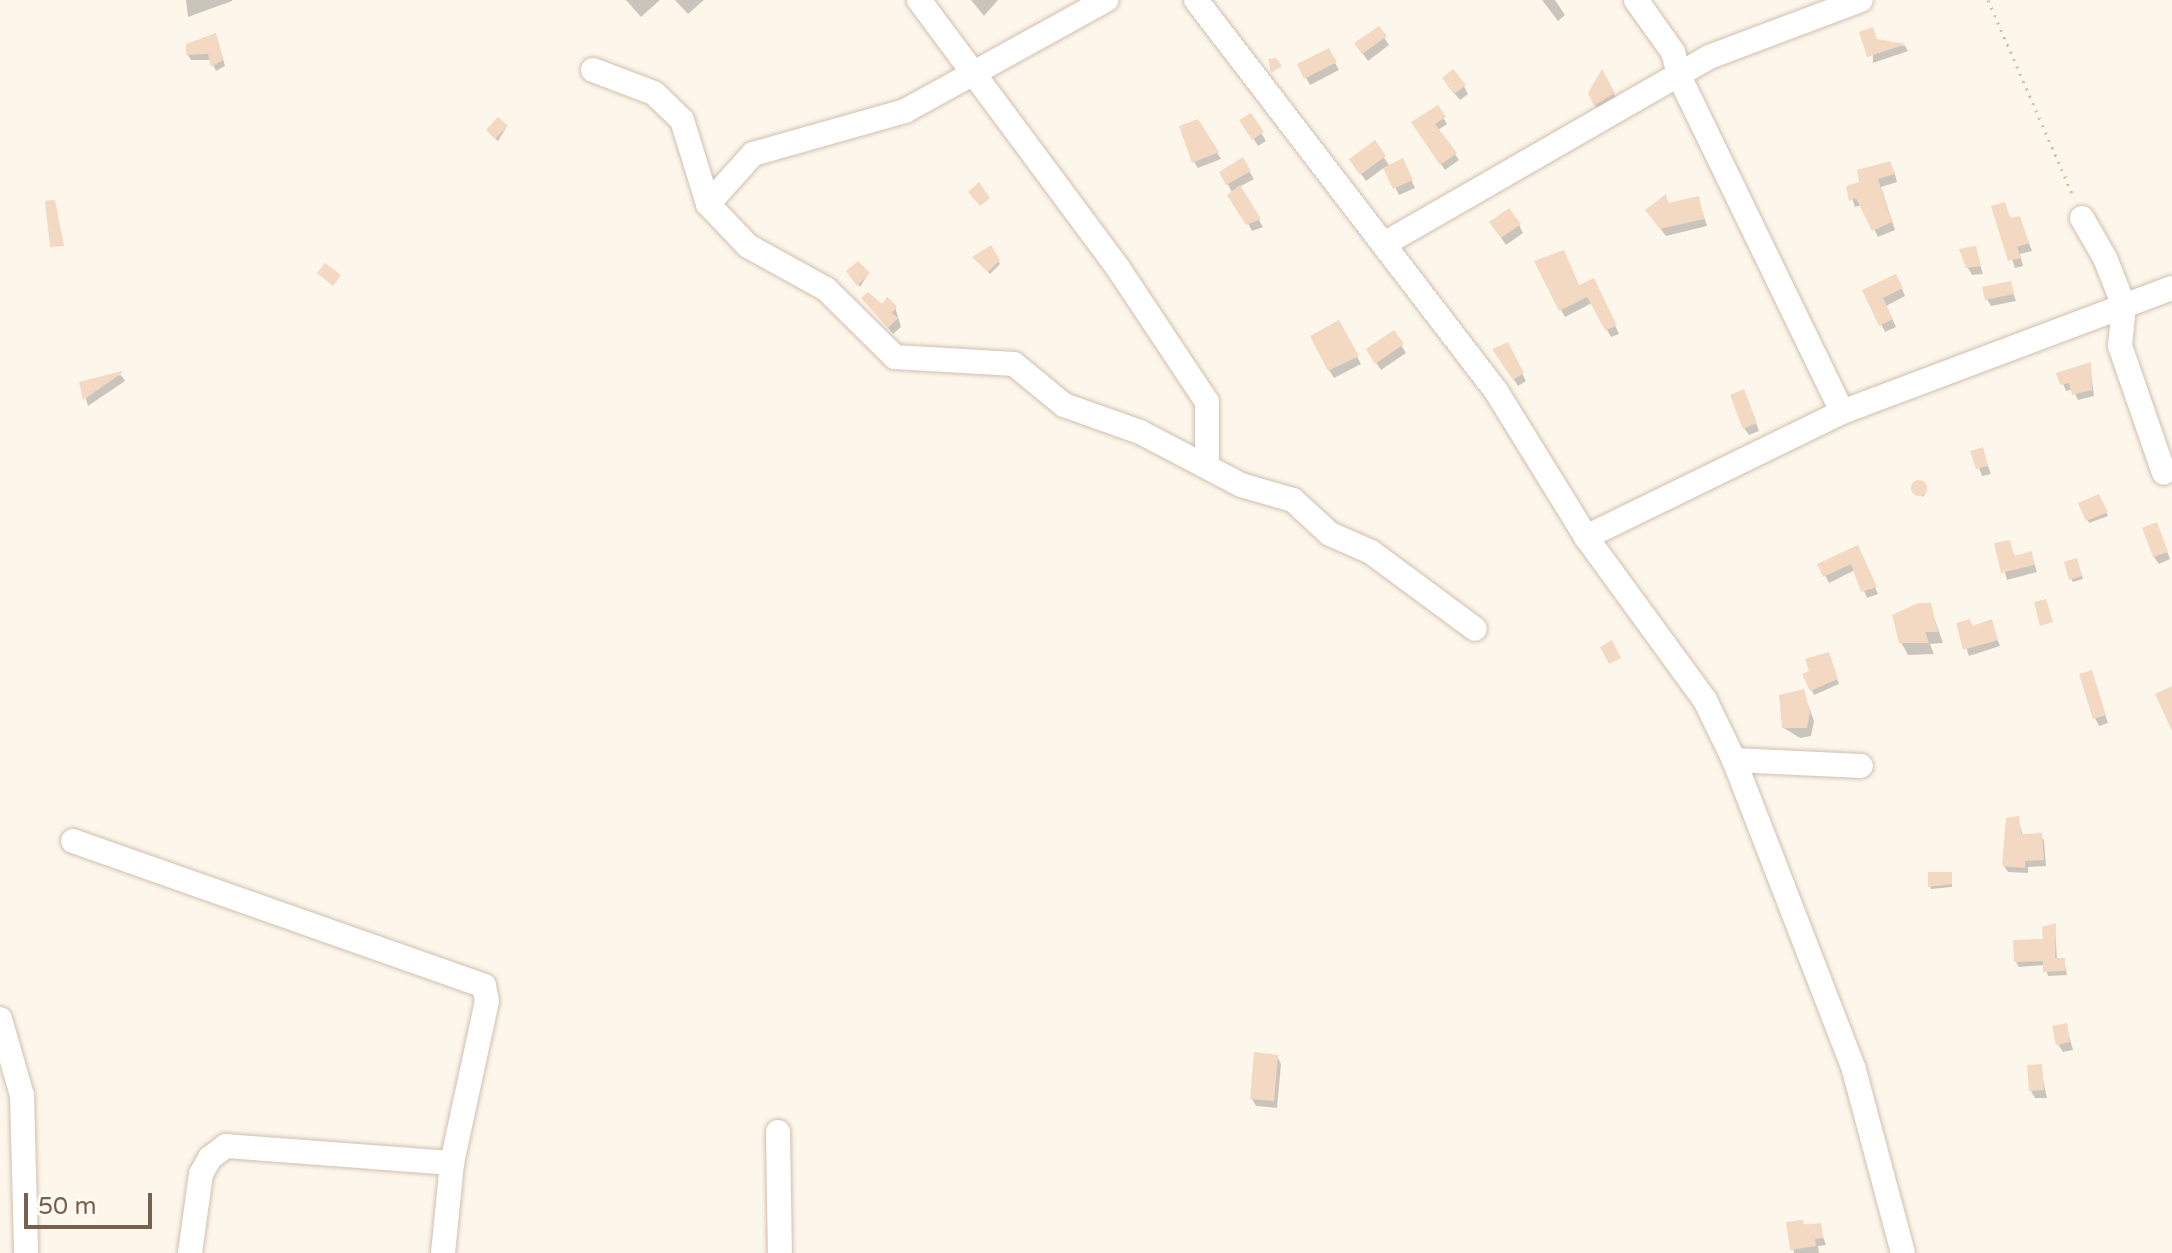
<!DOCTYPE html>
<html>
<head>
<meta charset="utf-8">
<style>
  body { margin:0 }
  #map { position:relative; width:2172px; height:1253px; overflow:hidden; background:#fdf7eb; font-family:"Varela Round",sans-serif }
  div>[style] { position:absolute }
  .shadow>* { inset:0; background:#0003 }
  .building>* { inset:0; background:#f3d8c2 }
  .round { border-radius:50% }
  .path>* { height:3px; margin-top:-1.5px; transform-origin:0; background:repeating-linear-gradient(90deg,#d8bba5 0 2px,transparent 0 8px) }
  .roads { filter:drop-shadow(0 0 2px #d0bfaf) drop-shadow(0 0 2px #d0bfaf) }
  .minor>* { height:24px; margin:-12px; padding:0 12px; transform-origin:12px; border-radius:12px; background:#fff }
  span { translate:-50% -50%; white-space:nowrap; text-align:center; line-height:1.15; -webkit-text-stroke:7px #fffaf2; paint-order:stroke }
  .scale { position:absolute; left:24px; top:1193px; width:128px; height:36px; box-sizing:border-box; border:4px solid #795f4d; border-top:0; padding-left:10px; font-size:24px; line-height:28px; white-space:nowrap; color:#795f4d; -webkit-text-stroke:6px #fffaf2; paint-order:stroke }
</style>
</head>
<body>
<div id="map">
  <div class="shadow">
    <div style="clip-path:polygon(186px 0,232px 0,232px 1px,188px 17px)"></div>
    <div style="clip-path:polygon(626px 0,660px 0,641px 17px)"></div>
    <div style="clip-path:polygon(675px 0,704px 0,688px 14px)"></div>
    <div style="clip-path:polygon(971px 0,998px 0,984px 16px)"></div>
    <div style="clip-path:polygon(1542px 0,1555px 0,1565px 15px,1558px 21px)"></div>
    <div style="clip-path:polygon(1378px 28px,1389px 45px,1368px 61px,1361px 51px)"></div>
    <div style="clip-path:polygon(1872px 29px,1878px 42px,1905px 46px,1908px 51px,1873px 63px)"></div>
    <div style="clip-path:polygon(218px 41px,225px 66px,216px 71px,211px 60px,191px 60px,188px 55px)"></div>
    <div style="clip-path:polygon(1328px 50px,1339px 70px,1310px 85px,1299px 65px)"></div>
    <div style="clip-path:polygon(1602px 73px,1618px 101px,1600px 112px,1595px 105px)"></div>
    <div style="clip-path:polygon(1448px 86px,1464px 86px,1468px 94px,1460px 100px)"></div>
    <div style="clip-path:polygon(1437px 108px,1447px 124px,1438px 130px,1459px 160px,1445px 170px,1414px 123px)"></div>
    <div style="clip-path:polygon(1251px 116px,1266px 141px,1258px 146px,1242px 121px)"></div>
    <div style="clip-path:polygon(1197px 121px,1221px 159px,1198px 168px,1194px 162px)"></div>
    <div style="clip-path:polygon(506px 128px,498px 141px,490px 134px)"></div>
    <div style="clip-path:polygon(1375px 143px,1390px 167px,1406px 168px,1415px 188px,1399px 195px,1385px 167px,1366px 181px,1356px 167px)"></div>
    <div style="clip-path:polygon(1242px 160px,1254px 179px,1239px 187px,1263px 227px,1252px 231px,1222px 173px)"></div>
    <div style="clip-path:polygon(1894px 171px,1897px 182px,1881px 187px,1895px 230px,1878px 237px,1862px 205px,1855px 207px,1848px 187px)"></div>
    <div style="clip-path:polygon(1665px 197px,1670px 205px,1698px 198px,1707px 226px,1666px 236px,1652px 218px)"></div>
    <div style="clip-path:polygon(2004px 204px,2011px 219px,2019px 218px,2032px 251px,2020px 254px,2023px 266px,2015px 268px,1993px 207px)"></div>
    <div style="clip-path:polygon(1519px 225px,1523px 233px,1506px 245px,1496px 230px)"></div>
    <div style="clip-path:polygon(990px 248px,1000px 264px,990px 274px,977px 260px)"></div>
    <div style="clip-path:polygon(1975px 248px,1983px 274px,1972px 275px,1968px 268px)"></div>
    <div style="clip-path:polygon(868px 274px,860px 287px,850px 275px)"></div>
    <div style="clip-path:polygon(2010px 283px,2016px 301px,1991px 306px,1987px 299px)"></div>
    <div style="clip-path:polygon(1900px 284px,1905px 296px,1886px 306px,1896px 327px,1885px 332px,1865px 291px)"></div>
    <div style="clip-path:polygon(1579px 287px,1598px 288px,1619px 334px,1611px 337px,1592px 303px,1565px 317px,1561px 310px)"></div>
    <div style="clip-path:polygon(864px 299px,895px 307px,901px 327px,893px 334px)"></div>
    <div style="clip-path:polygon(1338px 323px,1361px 364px,1334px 378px,1329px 370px)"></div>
    <div style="clip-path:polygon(1394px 333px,1406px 353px,1381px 370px,1368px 350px)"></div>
    <div style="clip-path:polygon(1507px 344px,1526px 381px,1518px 386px,1495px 350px)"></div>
    <div style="clip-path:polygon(2090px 365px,2094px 396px,2078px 400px,2073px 389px,2066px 391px,2059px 374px)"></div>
    <div style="clip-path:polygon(121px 375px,125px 381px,88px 406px,82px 384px)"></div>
    <div style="clip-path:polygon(1747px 399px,1759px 431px,1749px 435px,1744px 428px)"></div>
    <div style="clip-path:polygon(1982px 449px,1991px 474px,1982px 476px,1973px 452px)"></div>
    <div style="clip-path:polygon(1916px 483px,1927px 490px,1923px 497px,1913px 489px)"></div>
    <div style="clip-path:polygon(2098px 497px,2108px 516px,2089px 523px,2081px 504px)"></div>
    <div style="clip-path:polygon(2160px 532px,2170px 559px,2159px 564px,2154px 557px)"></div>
    <div style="clip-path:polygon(2009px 543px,2015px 557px,2031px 553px,2037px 572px,2007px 580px,1997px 545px)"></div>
    <div style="clip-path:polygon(1861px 554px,1878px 594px,1867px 598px,1855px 570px,1829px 583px,1820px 565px)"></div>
    <div style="clip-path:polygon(2078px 563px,2083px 579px,2073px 582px,2071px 579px)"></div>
    <div style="clip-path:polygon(1930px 606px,1943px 643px,1930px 644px,1934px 654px,1908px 655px,1901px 642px)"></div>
    <div style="clip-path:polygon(1970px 621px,1973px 628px,1991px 622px,2000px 646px,1969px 656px,1958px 624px)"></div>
    <div style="clip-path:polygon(1828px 654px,1839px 684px,1814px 695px,1804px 675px)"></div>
    <div style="clip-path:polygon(2091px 672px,2108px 723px,2099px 726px,2095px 718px)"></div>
    <div style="clip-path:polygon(1803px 691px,1814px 721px,1811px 736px,1800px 738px,1784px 728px)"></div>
    <div style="clip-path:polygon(2018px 819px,2023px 836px,2041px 835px,2044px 841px,2046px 866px,2028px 867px,2028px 873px,2008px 872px,2004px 866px)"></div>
    <div style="clip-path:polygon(1951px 874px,1952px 887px,1931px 889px,1930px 886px)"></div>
    <div style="clip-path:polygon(2055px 926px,2057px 960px,2064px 960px,2067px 975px,2048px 976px,2045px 965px,2019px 967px,2016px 962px,2046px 941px)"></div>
    <div style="clip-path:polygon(2066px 1025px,2073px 1050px,2063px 1052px,2058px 1044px)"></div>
    <div style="clip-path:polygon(1277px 1056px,1281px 1064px,1277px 1108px,1256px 1106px,1252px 1099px)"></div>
    <div style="clip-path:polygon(2040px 1066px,2047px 1098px,2035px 1098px,2031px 1091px)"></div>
    <div style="clip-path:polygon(1788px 1224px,1819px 1225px,1826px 1245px,1818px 1246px,1819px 1253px,1794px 1253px)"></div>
  </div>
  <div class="building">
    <div style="clip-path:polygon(1379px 26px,1387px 36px,1362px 54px,1354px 43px)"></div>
    <div style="clip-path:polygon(1873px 27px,1877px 39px,1906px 44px,1867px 57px,1859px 32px)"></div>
    <div style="clip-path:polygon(216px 33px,223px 60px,211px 67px,208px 54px,186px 55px,186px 44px)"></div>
    <div style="clip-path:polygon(1329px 48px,1337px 62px,1304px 79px,1297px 64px)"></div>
    <div style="clip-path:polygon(1276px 58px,1282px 66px,1271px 73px,1268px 59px)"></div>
    <div style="clip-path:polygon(1453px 69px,1466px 85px,1454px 94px,1442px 78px)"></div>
    <div style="clip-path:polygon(1602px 69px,1615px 93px,1594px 106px,1588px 93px)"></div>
    <div style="clip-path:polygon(1438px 105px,1446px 117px,1435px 124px,1457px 153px,1440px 165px,1411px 122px)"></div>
    <div style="clip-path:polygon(1251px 113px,1264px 132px,1252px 140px,1239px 120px)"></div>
    <div style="clip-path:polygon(498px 117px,508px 126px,495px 139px,486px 130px)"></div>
    <div style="clip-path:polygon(1198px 119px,1219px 152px,1192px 163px,1179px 126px)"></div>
    <div style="clip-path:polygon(1375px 140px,1386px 156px,1360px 175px,1349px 159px)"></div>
    <div style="clip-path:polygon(1243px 157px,1251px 171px,1226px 185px,1219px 172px)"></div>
    <div style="clip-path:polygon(1403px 158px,1413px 180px,1393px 189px,1383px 168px)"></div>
    <div style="clip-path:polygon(1890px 161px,1895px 174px,1878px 179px,1892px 222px,1872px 231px,1856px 198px,1849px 201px,1846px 186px,1859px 182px,1857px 170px)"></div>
    <div style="clip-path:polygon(979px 182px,990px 198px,980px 206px,968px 192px)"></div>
    <div style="clip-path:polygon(1240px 185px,1261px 219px,1246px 225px,1227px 195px)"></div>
    <div style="clip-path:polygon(1666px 194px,1668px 203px,1699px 196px,1704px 219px,1660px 229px,1645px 210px)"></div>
    <div style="clip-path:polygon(55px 200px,64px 246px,50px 247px,45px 201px)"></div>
    <div style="clip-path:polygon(2005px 202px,2010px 218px,2020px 216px,2029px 243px,2017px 247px,2021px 258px,2008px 261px,1991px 206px)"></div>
    <div style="clip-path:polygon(1509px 208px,1521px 224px,1501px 238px,1489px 222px)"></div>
    <div style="clip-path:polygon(991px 245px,1000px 260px,988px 272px,972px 257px)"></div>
    <div style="clip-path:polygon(1976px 246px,1981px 266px,1966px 268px,1959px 249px)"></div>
    <div style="clip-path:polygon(1564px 250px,1579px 285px,1594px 278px,1617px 326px,1605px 330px,1587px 297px,1559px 311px,1534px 261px)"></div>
    <div style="clip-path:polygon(858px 261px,870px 273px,857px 286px,846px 271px)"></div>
    <div style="clip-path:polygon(325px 263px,341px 275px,333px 286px,317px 273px)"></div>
    <div style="clip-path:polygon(1896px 274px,1903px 288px,1883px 298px,1893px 319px,1879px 326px,1862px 290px)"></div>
    <div style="clip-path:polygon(2011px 281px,2014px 294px,1985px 300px,1982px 287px)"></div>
    <div style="clip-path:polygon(868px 292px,882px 304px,887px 297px,897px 306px,892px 313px,898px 318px,888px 328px,861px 298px)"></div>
    <div style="clip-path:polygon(1339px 320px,1359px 356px,1328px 371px,1310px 336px)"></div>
    <div style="clip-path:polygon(1394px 330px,1404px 344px,1375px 364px,1366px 349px)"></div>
    <div style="clip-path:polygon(1508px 342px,1524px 373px,1513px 380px,1492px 349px)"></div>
    <div style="clip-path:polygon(2091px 362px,2092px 390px,2072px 395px,2069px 383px,2060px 385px,2056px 373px)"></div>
    <div style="clip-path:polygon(122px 371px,122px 373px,83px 400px,79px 382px)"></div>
    <div style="clip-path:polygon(1744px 389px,1757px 423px,1743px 429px,1730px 395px)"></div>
    <div style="clip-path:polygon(1983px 447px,1988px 466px,1976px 469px,1970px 451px)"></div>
    <div class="round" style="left:1911px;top:480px;width:16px;height:16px"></div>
    <div style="clip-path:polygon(2099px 494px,2108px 512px,2086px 521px,2078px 503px)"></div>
    <div style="clip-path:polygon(2157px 522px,2168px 552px,2153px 557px,2142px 528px)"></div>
    <div style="clip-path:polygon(2010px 540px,2014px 556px,2032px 551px,2034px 565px,2001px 573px,1994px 543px)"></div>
    <div style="clip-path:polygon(1858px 545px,1877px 587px,1861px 592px,1851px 564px,1823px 577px,1817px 564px)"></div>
    <div style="clip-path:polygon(2077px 558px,2082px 576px,2069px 580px,2064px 562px)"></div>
    <div style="clip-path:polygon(2046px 599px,2053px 622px,2040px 626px,2034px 602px)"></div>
    <div style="clip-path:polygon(1918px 603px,1931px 603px,1938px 632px,1925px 632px,1929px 643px,1899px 643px,1892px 615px)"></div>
    <div style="clip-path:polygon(1970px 619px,1972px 626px,1992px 619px,1998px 640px,1963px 650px,1956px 623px)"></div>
    <div style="clip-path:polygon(1612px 640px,1621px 658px,1609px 664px,1600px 647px)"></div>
    <div style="clip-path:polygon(1829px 652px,1838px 679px,1810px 691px,1802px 674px,1809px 671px,1805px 659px)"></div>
    <div style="clip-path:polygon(2092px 670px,2106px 715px,2093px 719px,2079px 674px)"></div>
    <div style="clip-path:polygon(2172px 686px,2172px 731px,2155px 694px)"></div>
    <div style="clip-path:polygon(1804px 689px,1810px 712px,1807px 728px,1782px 728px,1779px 695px)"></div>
    <div style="clip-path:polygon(2019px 816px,2021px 834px,2042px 833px,2044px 860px,2025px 861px,2025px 868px,2002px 866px,2006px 818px)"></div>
    <div style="clip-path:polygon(1928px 872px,1952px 872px,1952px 884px,1928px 887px)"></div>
    <div style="clip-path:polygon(2056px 923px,2055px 958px,2065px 958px,2065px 971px,2043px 972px,2043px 961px,2014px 962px,2013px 940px,2043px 939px,2042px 927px)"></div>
    <div style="clip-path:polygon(2067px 1023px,2070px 1042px,2056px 1045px,2052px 1026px)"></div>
    <div style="clip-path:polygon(1254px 1052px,1278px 1055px,1274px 1101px,1250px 1099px)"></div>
    <div style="clip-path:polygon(2042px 1064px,2044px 1090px,2029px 1091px,2027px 1065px)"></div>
    <div style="clip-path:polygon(1803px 1220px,1804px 1225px,1821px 1223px,1823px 1238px,1815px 1239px,1816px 1246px,1790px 1250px,1786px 1222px)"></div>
  </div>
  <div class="path">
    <div style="left:1988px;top:0;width:216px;rotate:66.5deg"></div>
  </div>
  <div class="roads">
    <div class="minor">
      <div style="left:919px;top:0;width:334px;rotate:53.4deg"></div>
      <div style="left:1118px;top:268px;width:161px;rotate:56.4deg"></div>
      <div style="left:1207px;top:402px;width:64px;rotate:90deg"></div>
      <div style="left:1196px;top:0;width:493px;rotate:52.5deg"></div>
      <div style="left:1496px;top:391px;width:172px;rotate:58.3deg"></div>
      <div style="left:1586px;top:537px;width:202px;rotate:53.9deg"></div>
      <div style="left:1705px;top:700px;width:67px;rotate:64.2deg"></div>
      <div style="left:1734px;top:760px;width:332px;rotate:68.8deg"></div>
      <div style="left:1854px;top:1070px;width:189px;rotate:75deg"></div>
      <div style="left:1636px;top:0;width:64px;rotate:54.6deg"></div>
      <div style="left:1673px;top:52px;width:27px;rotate:75deg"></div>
      <div style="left:1680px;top:78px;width:371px;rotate:64.1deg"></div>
      <div style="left:593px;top:70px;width:65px;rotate:20.7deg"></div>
      <div style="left:654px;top:93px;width:39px;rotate:44deg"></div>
      <div style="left:682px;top:120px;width:88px;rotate:72.8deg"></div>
      <div style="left:708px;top:204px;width:58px;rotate:46.4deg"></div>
      <div style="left:748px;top:246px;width:89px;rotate:28.9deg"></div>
      <div style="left:826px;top:289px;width:97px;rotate:44.6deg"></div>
      <div style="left:895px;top:357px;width:119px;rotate:3.4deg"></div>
      <div style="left:1014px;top:364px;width:65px;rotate:39.4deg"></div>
      <div style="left:1064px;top:405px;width:81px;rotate:19.6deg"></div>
      <div style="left:1140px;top:432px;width:114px;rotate:27.7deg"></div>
      <div style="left:1241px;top:485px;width:54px;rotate:16.1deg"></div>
      <div style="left:1293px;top:500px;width:50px;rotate:42.6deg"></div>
      <div style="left:1330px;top:534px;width:45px;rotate:23.7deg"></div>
      <div style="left:1371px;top:552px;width:129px;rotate:36.5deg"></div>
      <div style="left:708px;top:204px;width:67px;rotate:-48deg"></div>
      <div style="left:753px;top:154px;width:158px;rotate:-15.8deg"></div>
      <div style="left:905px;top:111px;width:230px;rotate:-28.9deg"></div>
      <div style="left:2082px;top:218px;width:46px;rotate:60.1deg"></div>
      <div style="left:2105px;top:258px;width:52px;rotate:68.4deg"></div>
      <div style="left:2124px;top:306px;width:40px;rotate:95.7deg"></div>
      <div style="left:2120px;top:346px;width:134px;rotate:70.9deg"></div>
      <div style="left:1384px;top:244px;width:375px;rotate:-29.9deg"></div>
      <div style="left:1709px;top:57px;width:162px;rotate:-20.6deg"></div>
      <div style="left:1586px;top:537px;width:285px;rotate:-26deg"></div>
      <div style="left:1842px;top:412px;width:353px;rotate:-20.6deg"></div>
      <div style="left:1734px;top:760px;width:127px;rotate:2.7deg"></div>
      <div style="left:73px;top:841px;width:436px;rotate:19.4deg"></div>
      <div style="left:484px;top:986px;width:15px;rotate:79deg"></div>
      <div style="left:487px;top:1001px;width:166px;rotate:102.2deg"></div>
      <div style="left:452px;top:1163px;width:90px;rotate:95.7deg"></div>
      <div style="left:0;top:1019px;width:79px;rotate:73.9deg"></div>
      <div style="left:22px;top:1095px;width:158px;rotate:88.5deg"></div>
      <div style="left:778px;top:1132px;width:121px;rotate:89.1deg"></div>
      <div style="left:190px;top:1253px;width:80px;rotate:-82.1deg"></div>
      <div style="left:201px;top:1174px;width:18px;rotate:-61deg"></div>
      <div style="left:210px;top:1158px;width:20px;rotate:-37deg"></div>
      <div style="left:226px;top:1146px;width:227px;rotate:4.3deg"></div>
    </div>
  </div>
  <div class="scale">50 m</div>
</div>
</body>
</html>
